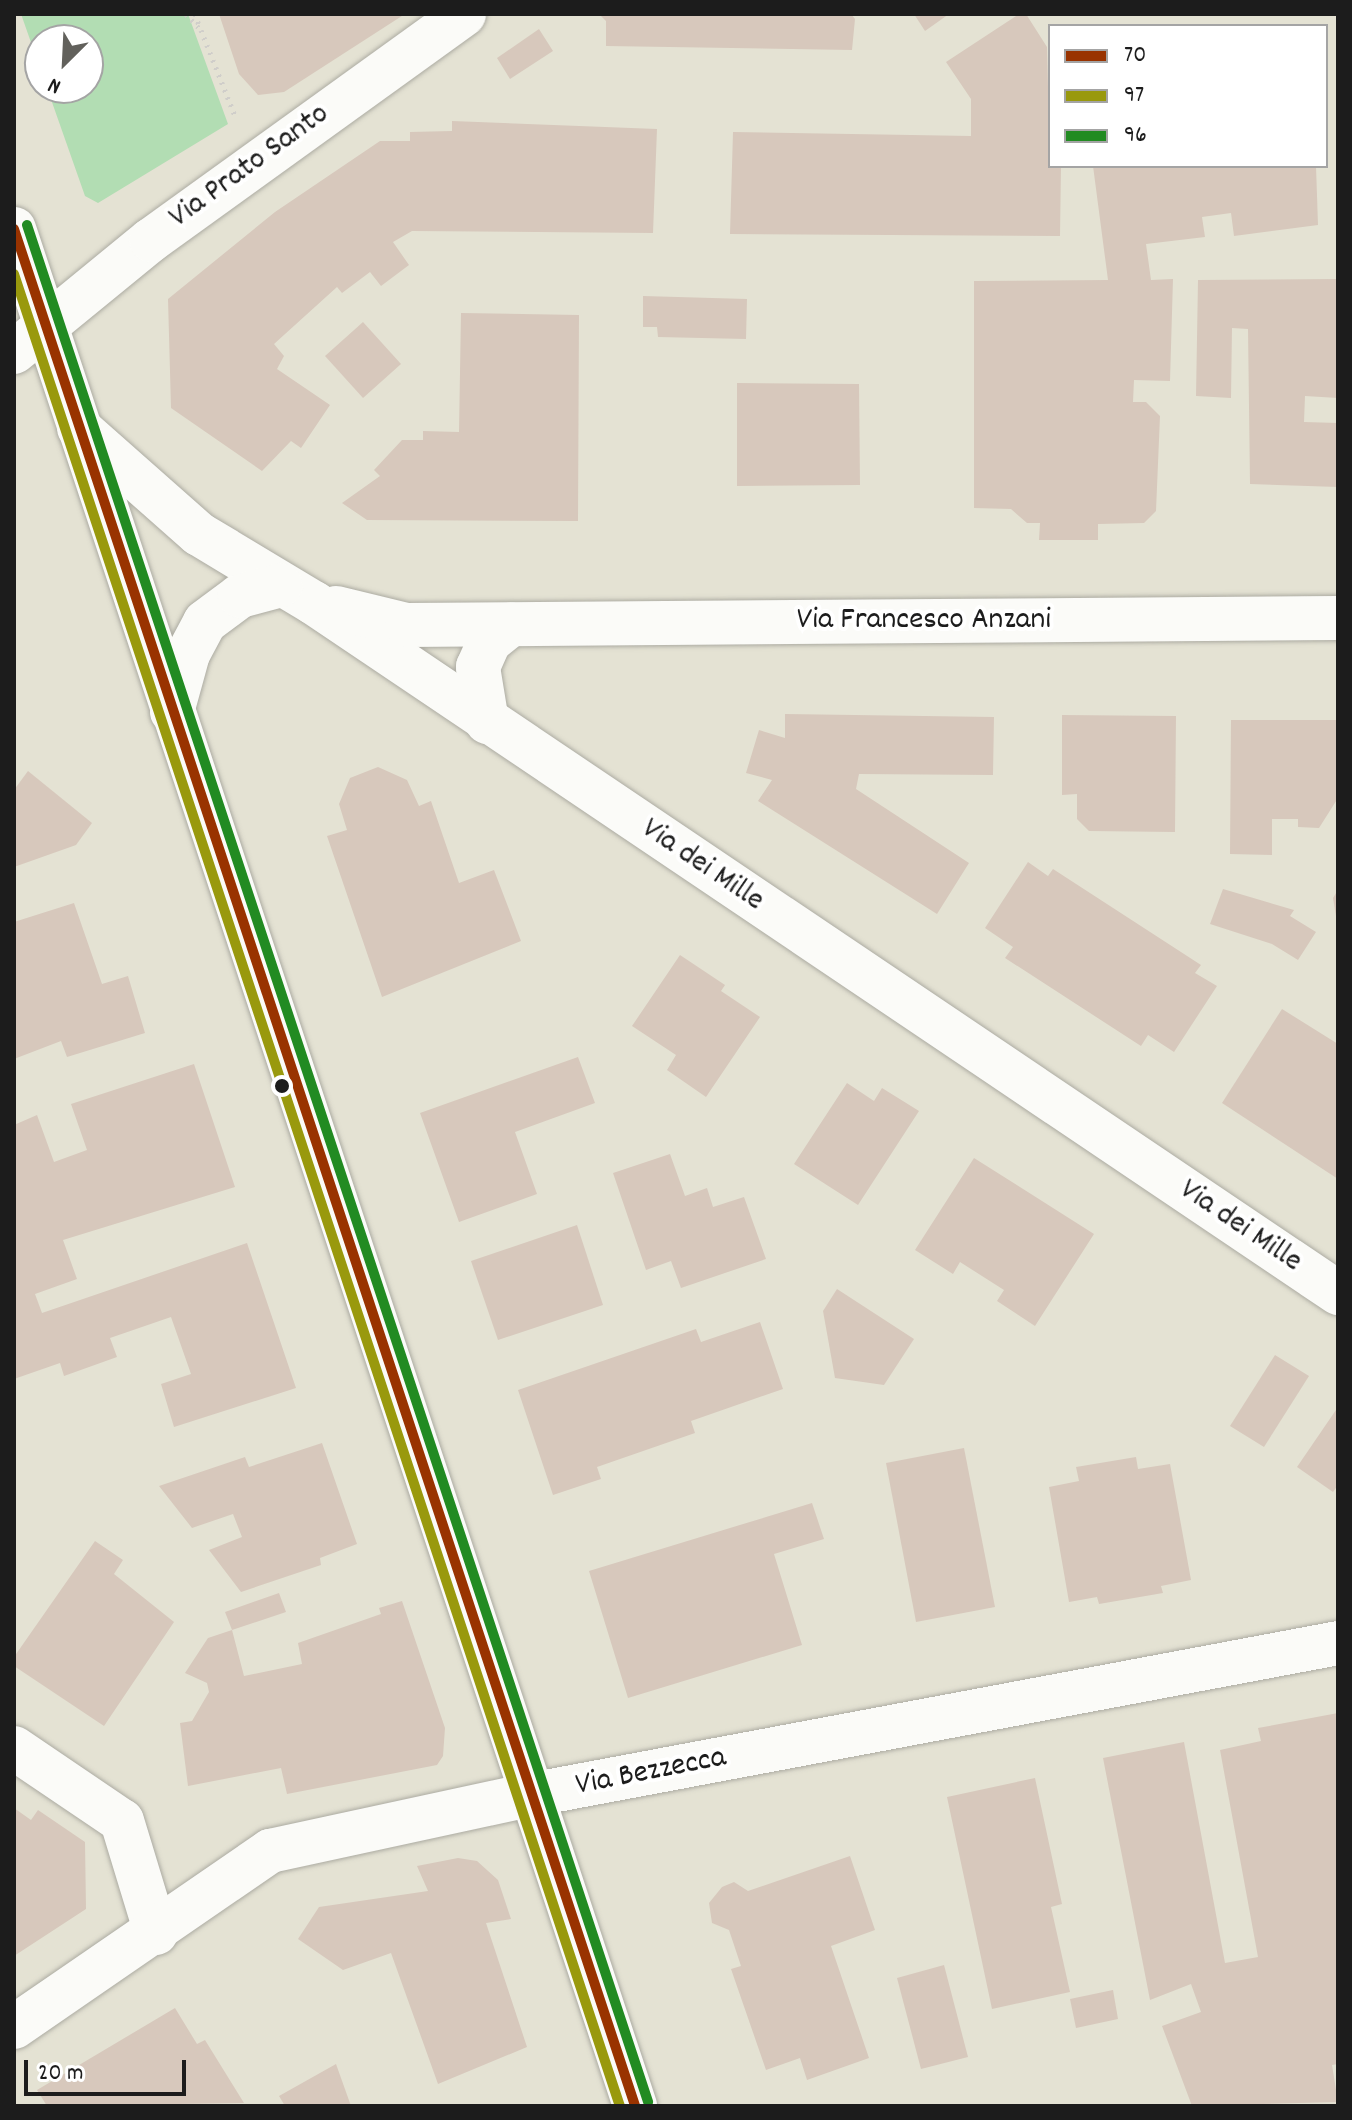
<!DOCTYPE html>
<html>
<head>
<meta charset="utf-8">
<style>
  body { margin:0 }
  #map { position:relative; width:1352px; height:2120px; overflow:hidden; background:#e4e2d3; font-family:Dekko,sans-serif }
  div>[style] { position:absolute }
  .green>* { inset:0; background:#b2ddb3 }
  .building>* { inset:0; background:#d7c8bc }
  .path>* { height:5px; margin-top:-2.5px; transform-origin:0; background:repeating-linear-gradient(90deg,#d0ceca 0 2px,transparent 0 8px) }
  .roads { filter:drop-shadow(0 0 2px #acaba2) drop-shadow(0 0 2px #acaba2) }
  .minor>* { height:44px; margin:-22px; padding:0 22px; transform-origin:22px; border-radius:22px; background:#fbfbf8 }
  .bus-1>* { height:10px; margin:-5px; padding:0 5px; transform-origin:5px; border-radius:5px; background:#930 }
  .bus-2>* { height:10px; margin:-5px; padding:0 5px; transform-origin:5px; border-radius:5px; background:#99990d }
  .bus-3>* { height:10px; margin:-5px; padding:0 5px; transform-origin:5px; border-radius:5px; background:#228b22 }
  .dots>* { width:22px; height:22px; translate:-50% -50%; box-sizing:border-box; border:4px solid #fff; border-radius:50% }
  span { translate:-50% -50%; white-space:nowrap; text-align:center; line-height:1.15; -webkit-text-stroke:8px #fff; paint-order:stroke }
  .street-label { font-size:32px; color:#1c1c1c }
  .frame { position:absolute; inset:0; border:16px solid #1c1c1c; pointer-events:none }
  .legend { position:absolute; left:1048px; top:24px; width:280px; height:144px; box-sizing:border-box; background:#fff; border:2px solid #a4a4a4; margin:0; padding:10px 14px; list-style:none; font-size:24px; color:#1c1c1c }
  .legend li { display:flex; align-items:center; gap:16px; height:40px }
  .legend b { width:40px; border:2px solid #a4a4a4 }
  .north { position:absolute; left:24px; top:24px; width:80px; height:80px; box-sizing:border-box; background:#fff; border:2px solid #a4a4a4; border-radius:50%; rotate:204deg; font-size:22px; font-weight:700; line-height:32px; text-align:center; color:#1c1c1c }
  .north::after { content:''; display:block; margin:auto; width:28px; height:36px; background:#62615c; clip-path:polygon(50% 0,100% 100%,50% 72%,0 100%) }
  .scale { position:absolute; left:24px; top:2060px; width:162px; height:36px; box-sizing:border-box; border:4px solid #1c1c1c; border-top:0; padding-left:10px; font-size:24px; line-height:28px; white-space:nowrap; color:#1c1c1c; -webkit-text-stroke:6px #fff; paint-order:stroke }
</style>
</head>
<body>
<div id="map">
  <div class="green">
    <div style="clip-path:polygon(21px 14px,188px 14px,228px 124px,98px 203px,85px 196px,47px 88px,88px 88px,88px 40px,40px 40px,40px 68px)"></div>
  </div>
  <div class="building">
    <div style="clip-path:polygon(219px 14px,405px 14px,284px 92px,258px 95px,239px 74px)"></div>
    <div style="clip-path:polygon(599px 14px,851px 14px,855px 19px,852px 50px,606px 46px,606px 21px)"></div>
    <div style="clip-path:polygon(914px 14px,949px 14px,925px 31px)"></div>
    <div style="clip-path:polygon(1019px 14px,1026px 14px,1047px 47px,1050px 166px,1061px 166px,1060px 236px,730px 234px,733px 132px,971px 136px,971px 99px,946px 62px)"></div>
    <div style="clip-path:polygon(539px 29px,553px 51px,510px 79px,497px 58px)"></div>
    <div style="clip-path:polygon(452px 121px,657px 129px,653px 233px,412px 231px,393px 242px,409px 265px,381px 286px,370px 272px,342px 293px,337px 287px,274px 344px,284px 356px,277px 369px,330px 405px,301px 448px,291px 441px,262px 471px,171px 408px,168px 299px,275px 212px,380px 141px,410px 141px,410px 132px,452px 131px)"></div>
    <div style="clip-path:polygon(1093px 166px,1316px 166px,1318px 225px,1234px 236px,1231px 213px,1202px 217px,1205px 237px,1146px 244px,1151px 280px,1173px 279px,1170px 381px,1134px 380px,1133px 402px,1146px 402px,1160px 416px,1156px 511px,1144px 523px,1098px 524px,1098px 540px,1039px 540px,1040px 523px,1027px 523px,1011px 509px,974px 508px,974px 281px,1108px 280px)"></div>
    <div style="clip-path:polygon(1338px 279px,1338px 398px,1305px 396px,1304px 422px,1338px 423px,1338px 487px,1250px 484px,1248px 329px,1232px 328px,1231px 398px,1196px 396px,1198px 280px)"></div>
    <div style="clip-path:polygon(643px 296px,747px 299px,746px 339px,658px 337px,657px 327px,643px 327px)"></div>
    <div style="clip-path:polygon(461px 313px,579px 315px,578px 521px,367px 520px,342px 503px,380px 476px,374px 470px,402px 440px,423px 440px,423px 431px,459px 432px)"></div>
    <div style="clip-path:polygon(363px 322px,401px 364px,363px 398px,325px 356px)"></div>
    <div style="clip-path:polygon(737px 383px,859px 384px,860px 485px,737px 486px)"></div>
    <div style="clip-path:polygon(785px 714px,994px 717px,993px 775px,859px 774px,856px 789px,969px 863px,937px 914px,758px 801px,772px 780px,746px 773px,759px 730px,785px 738px)"></div>
    <div style="clip-path:polygon(1062px 715px,1176px 716px,1175px 832px,1089px 831px,1077px 819px,1077px 794px,1062px 795px)"></div>
    <div style="clip-path:polygon(1231px 720px,1338px 720px,1338px 798px,1319px 828px,1298px 827px,1298px 819px,1272px 819px,1272px 855px,1230px 854px)"></div>
    <div style="clip-path:polygon(378px 767px,407px 780px,419px 806px,431px 801px,459px 883px,494px 870px,521px 941px,382px 997px,327px 836px,347px 830px,339px 804px,350px 778px)"></div>
    <div style="clip-path:polygon(28px 771px,92px 823px,76px 845px,14px 867px,14px 790px)"></div>
    <div style="clip-path:polygon(1028px 862px,1048px 876px,1053px 869px,1201px 965px,1195px 973px,1217px 986px,1174px 1052px,1148px 1035px,1141px 1046px,1005px 958px,1013px 947px,985px 928px)"></div>
    <div style="clip-path:polygon(1223px 889px,1294px 910px,1290px 916px,1316px 932px,1298px 960px,1272px 944px,1210px 924px)"></div>
    <div style="clip-path:polygon(1338px 890px,1338px 916px,1336px 916px,1333px 898px)"></div>
    <div style="clip-path:polygon(74px 903px,102px 984px,128px 976px,145px 1033px,67px 1057px,61px 1041px,14px 1059px,14px 922px)"></div>
    <div style="clip-path:polygon(680px 955px,725px 985px,721px 991px,760px 1017px,706px 1097px,667px 1070px,676px 1055px,632px 1026px)"></div>
    <div style="clip-path:polygon(1282px 1009px,1338px 1044px,1338px 1179px,1222px 1103px)"></div>
    <div style="clip-path:polygon(578px 1057px,595px 1103px,515px 1132px,537px 1194px,459px 1222px,420px 1113px)"></div>
    <div style="clip-path:polygon(194px 1064px,235px 1187px,63px 1240px,77px 1279px,35px 1294px,42px 1313px,247px 1243px,296px 1388px,174px 1427px,161px 1384px,191px 1374px,171px 1317px,110px 1338px,117px 1357px,64px 1376px,60px 1363px,14px 1379px,14px 1125px,37px 1115px,54px 1162px,87px 1150px,71px 1104px)"></div>
    <div style="clip-path:polygon(847px 1083px,874px 1101px,882px 1088px,919px 1111px,858px 1205px,794px 1164px)"></div>
    <div style="clip-path:polygon(670px 1154px,685px 1196px,707px 1188px,713px 1207px,744px 1197px,766px 1259px,681px 1288px,671px 1261px,646px 1270px,613px 1173px)"></div>
    <div style="clip-path:polygon(974px 1158px,1094px 1234px,1035px 1326px,997px 1301px,1004px 1290px,960px 1262px,953px 1274px,915px 1250px)"></div>
    <div style="clip-path:polygon(577px 1225px,603px 1305px,498px 1340px,471px 1261px)"></div>
    <div style="clip-path:polygon(837px 1289px,914px 1339px,884px 1385px,835px 1378px,823px 1311px)"></div>
    <div style="clip-path:polygon(760px 1322px,783px 1389px,691px 1421px,695px 1433px,597px 1467px,601px 1479px,553px 1495px,518px 1390px,696px 1329px,701px 1342px)"></div>
    <div style="clip-path:polygon(1275px 1355px,1309px 1376px,1264px 1447px,1230px 1426px)"></div>
    <div style="clip-path:polygon(1338px 1407px,1338px 1485px,1333px 1492px,1297px 1467px)"></div>
    <div style="clip-path:polygon(322px 1443px,357px 1544px,320px 1558px,321px 1565px,241px 1592px,209px 1550px,242px 1537px,233px 1514px,192px 1528px,159px 1486px,245px 1457px,249px 1467px)"></div>
    <div style="clip-path:polygon(964px 1448px,995px 1607px,916px 1622px,886px 1463px)"></div>
    <div style="clip-path:polygon(1136px 1457px,1138px 1469px,1170px 1464px,1191px 1580px,1161px 1586px,1163px 1593px,1099px 1604px,1097px 1597px,1069px 1602px,1049px 1487px,1079px 1481px,1076px 1467px)"></div>
    <div style="clip-path:polygon(812px 1503px,824px 1539px,774px 1554px,802px 1645px,628px 1698px,589px 1571px)"></div>
    <div style="clip-path:polygon(95px 1541px,123px 1560px,114px 1574px,174px 1622px,104px 1726px,14px 1666px,14px 1657px)"></div>
    <div style="clip-path:polygon(279px 1593px,286px 1612px,232px 1630px,244px 1676px,302px 1664px,298px 1643px,381px 1614px,379px 1608px,402px 1601px,445px 1728px,443px 1756px,437px 1765px,287px 1794px,281px 1768px,188px 1786px,180px 1723px,192px 1721px,209px 1692px,207px 1683px,185px 1673px,208px 1638px,232px 1630px,225px 1612px)"></div>
    <div style="clip-path:polygon(1338px 1713px,1338px 2064px,1332px 2065px,1338px 2102px,1192px 2106px,1162px 2026px,1201px 2012px,1191px 1984px,1150px 2000px,1103px 1758px,1184px 1742px,1225px 1963px,1258px 1957px,1220px 1750px,1261px 1741px,1258px 1728px)"></div>
    <div style="clip-path:polygon(1035px 1778px,1062px 1904px,1051px 1907px,1070px 1992px,992px 2009px,947px 1797px)"></div>
    <div style="clip-path:polygon(14px 1808px,31px 1820px,38px 1810px,85px 1842px,86px 1909px,14px 1956px)"></div>
    <div style="clip-path:polygon(850px 1856px,875px 1930px,831px 1946px,869px 2058px,807px 2080px,800px 2058px,766px 2070px,731px 1969px,741px 1966px,729px 1930px,712px 1923px,709px 1903px,722px 1887px,734px 1882px,748px 1891px)"></div>
    <div style="clip-path:polygon(458px 1858px,477px 1861px,498px 1880px,511px 1919px,486px 1923px,527px 2047px,438px 2084px,391px 1953px,343px 1970px,298px 1939px,319px 1907px,428px 1891px,417px 1866px)"></div>
    <div style="clip-path:polygon(944px 1965px,968px 2057px,921px 2069px,897px 1978px)"></div>
    <div style="clip-path:polygon(1113px 1990px,1118px 2019px,1076px 2028px,1070px 1999px)"></div>
    <div style="clip-path:polygon(175px 2008px,197px 2044px,205px 2040px,244px 2103px,47px 2106px,37px 2090px)"></div>
    <div style="clip-path:polygon(336px 2064px,351px 2106px,285px 2106px,279px 2096px)"></div>
  </div>
  <div class="path">
    <div style="left:186px;top:14px;width:22px;rotate:47deg"></div>
    <div style="left:201px;top:30px;width:92px;rotate:68.4deg"></div>
    <div style="left:195px;top:14px;width:12px;rotate:70deg"></div>
  </div>
  <div class="roads">
    <div class="minor">
      <div style="left:14px;top:229px;width:1977px;rotate:71.69deg"></div>
      <div style="left:14px;top:352px;width:177px;rotate:-39.3deg"></div>
      <div style="left:151px;top:240px;width:386px;rotate:-35.8deg"></div>
      <div style="left:79px;top:428px;width:160px;rotate:41.5deg"></div>
      <div style="left:199px;top:534px;width:134px;rotate:31deg"></div>
      <div style="left:314px;top:603px;width:1235px;rotate:33.97deg"></div>
      <div style="left:336px;top:608px;width:73px;rotate:13.5deg"></div>
      <div style="left:407px;top:625px;width:931px;rotate:-0.43deg"></div>
      <div style="left:172px;top:712px;width:60px;rotate:-74.6deg"></div>
      <div style="left:188px;top:654px;width:36px;rotate:-62deg"></div>
      <div style="left:205px;top:622px;width:44px;rotate:-36.6deg"></div>
      <div style="left:240px;top:596px;width:42px;rotate:-15deg"></div>
      <div style="left:487px;top:722px;width:56px;rotate:-99.3deg"></div>
      <div style="left:478px;top:667px;width:27px;rotate:-66deg"></div>
      <div style="left:489px;top:642px;width:28px;rotate:-39deg"></div>
      <div style="left:14px;top:1748px;width:130px;rotate:34.1deg"></div>
      <div style="left:122px;top:1821px;width:117px;rotate:73.1deg"></div>
      <div style="left:14px;top:2027px;width:311px;rotate:-34.5deg"></div>
      <div style="left:270px;top:1851px;width:266px;rotate:-12.2deg"></div>
      <div style="left:530px;top:1795px;width:822px;rotate:-10.65deg"></div>
    </div>
  </div>
  <div class="bus-1">
    <div style="left:14px;top:229px;width:1977px;rotate:71.69deg"></div>
  </div>
  <div class="bus-2">
    <div style="left:14px;top:274px;width:1930px;rotate:71.7deg"></div>
  </div>
  <div class="bus-3">
    <div style="left:27px;top:225px;width:1977px;rotate:71.69deg"></div>
  </div>
  <div class="dots">
    <div style="left:282px;top:1086px;background:#1c1c1c"></div>
  </div>
  <div class="street-label">
    <span style="left:250px;top:167px;rotate:-36deg">Via Prato Santo</span>
    <span style="left:924px;top:621px">Via Francesco Anzani</span>
    <span style="left:702px;top:866px;rotate:34deg">Via dei Mille</span>
    <span style="left:1240px;top:1227px;rotate:34deg">Via dei Mille</span>
    <span style="left:651px;top:1773px;rotate:-11deg">Via Bezzecca</span>
  </div>
  <div class="frame"></div>
  <ul class="legend">
  <li><b style="height:10px;background:#930"></b>70</li>
  <li><b style="height:10px;background:#99990d"></b>97</li>
  <li><b style="height:10px;background:#228b22"></b>96</li>
  </ul>
  <div class="north">N</div>
  <div class="scale">20 m</div>
</div>
</body>
</html>
